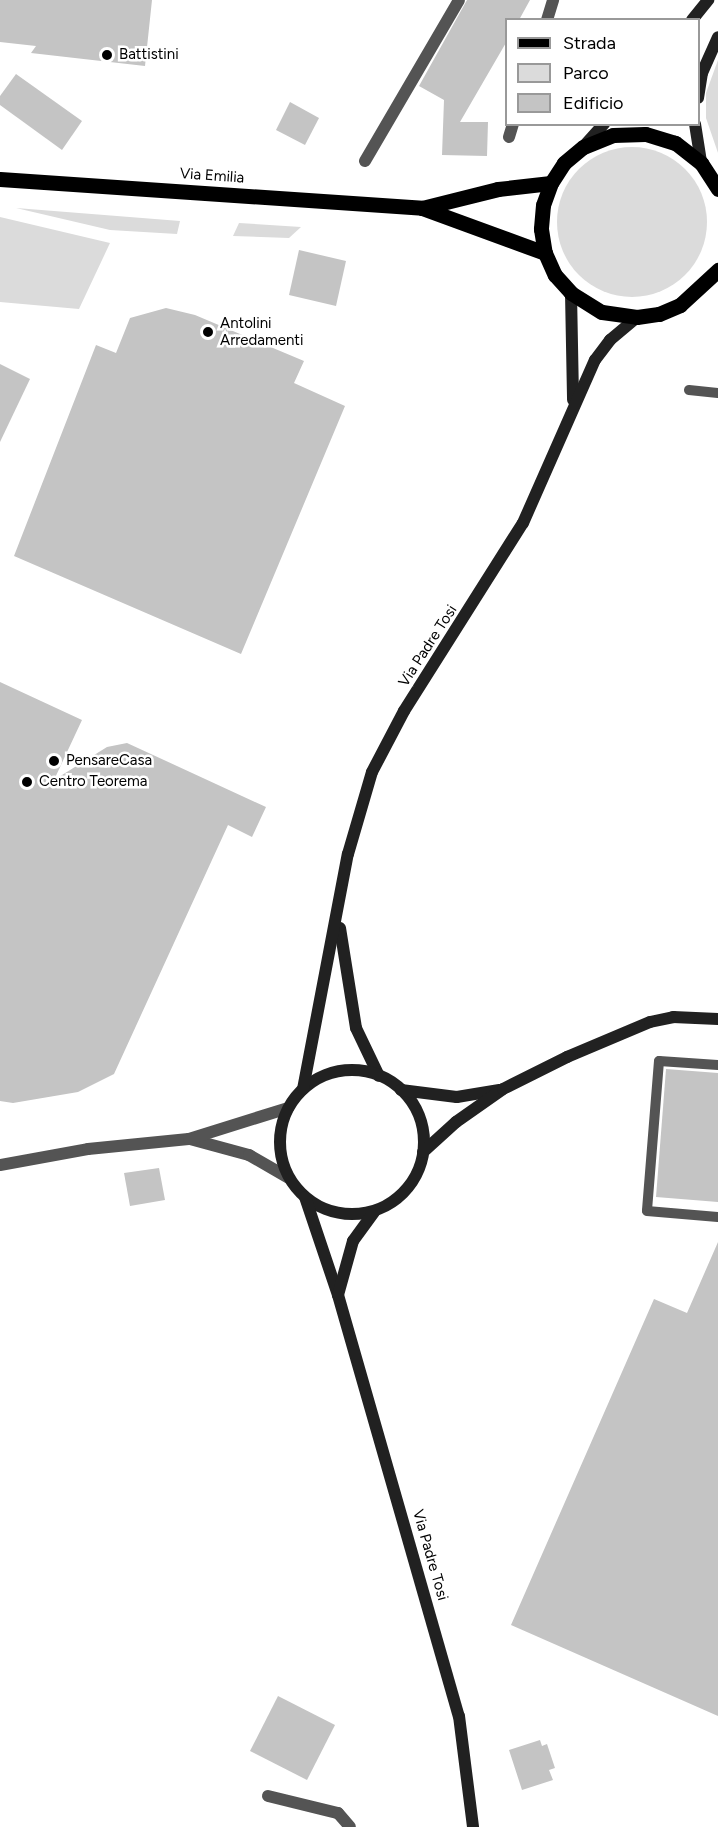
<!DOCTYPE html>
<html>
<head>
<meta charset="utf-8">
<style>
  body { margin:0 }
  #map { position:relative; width:718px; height:1827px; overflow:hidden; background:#fff; font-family:Figtree,sans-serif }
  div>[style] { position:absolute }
  .green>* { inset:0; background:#dbdbdb }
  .round { border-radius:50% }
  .building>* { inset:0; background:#c4c4c4 }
  .lane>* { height:10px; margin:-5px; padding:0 5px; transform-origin:5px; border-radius:5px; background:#545454 }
  .street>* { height:12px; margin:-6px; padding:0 6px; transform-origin:6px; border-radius:6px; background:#545454 }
  .secondary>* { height:12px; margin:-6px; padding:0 6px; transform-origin:6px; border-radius:6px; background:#212121 }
  .secondary>.ring { margin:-6px; padding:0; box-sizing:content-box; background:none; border:12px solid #212121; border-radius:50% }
  .primary>* { height:15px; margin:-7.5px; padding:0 7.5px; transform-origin:7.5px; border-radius:7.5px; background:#000 }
  .dots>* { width:16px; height:16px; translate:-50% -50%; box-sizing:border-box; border:3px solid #fff; border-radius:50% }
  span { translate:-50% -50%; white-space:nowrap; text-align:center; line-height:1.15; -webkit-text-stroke:5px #fff; paint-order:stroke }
  .poi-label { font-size:15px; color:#000 }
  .left { translate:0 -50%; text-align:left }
  .street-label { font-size:15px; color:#000 }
  .legend { position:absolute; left:505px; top:18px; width:195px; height:108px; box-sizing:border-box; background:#fff; border:2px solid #999; margin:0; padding:8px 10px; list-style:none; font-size:18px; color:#000 }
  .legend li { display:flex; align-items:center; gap:12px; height:30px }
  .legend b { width:30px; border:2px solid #999 }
</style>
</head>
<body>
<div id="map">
  <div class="green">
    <div style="clip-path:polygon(718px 60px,718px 153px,706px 118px,706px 93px)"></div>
    <div class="round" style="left:557px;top:147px;width:150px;height:150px"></div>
    <div style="clip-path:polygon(16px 208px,180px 221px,177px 234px,110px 230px)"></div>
    <div style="clip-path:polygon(0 217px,110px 243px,79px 309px,0 302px)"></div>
    <div style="clip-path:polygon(239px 223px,301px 227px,289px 238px,233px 236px)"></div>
  </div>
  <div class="building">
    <div style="clip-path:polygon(0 0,152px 0,145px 66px,31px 53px,36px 46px,0 42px)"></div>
    <div style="clip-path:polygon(467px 0,530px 0,519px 20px,507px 20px,507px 41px,460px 122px,488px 122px,487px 156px,442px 155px,444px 100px,419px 86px)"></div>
    <div style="clip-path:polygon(16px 74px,82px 121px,62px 150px,0 105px,0 96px)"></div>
    <div style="clip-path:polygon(290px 102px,319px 118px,305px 145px,276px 130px)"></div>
    <div style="clip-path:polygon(299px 250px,346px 261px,336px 306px,289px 295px)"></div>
    <div style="clip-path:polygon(166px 308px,195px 315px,304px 361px,294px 383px,345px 406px,241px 654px,14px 556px,96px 345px,116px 353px,130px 318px)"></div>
    <div style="clip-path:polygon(0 364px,30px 379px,0 442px)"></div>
    <div style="clip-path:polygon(0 682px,82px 720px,54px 780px,107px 747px,127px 743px,266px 807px,252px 837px,228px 825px,114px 1074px,78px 1092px,13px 1103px,0 1101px)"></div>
    <div style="clip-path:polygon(666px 1069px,718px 1073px,718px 1202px,656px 1197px)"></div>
    <div style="clip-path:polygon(159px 1168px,165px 1200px,130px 1206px,124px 1173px)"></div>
    <div style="clip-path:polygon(718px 1242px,718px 1716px,511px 1625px,654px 1299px,687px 1313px)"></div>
    <div style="clip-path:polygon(278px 1696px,335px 1725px,307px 1780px,250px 1751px)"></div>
    <div style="clip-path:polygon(540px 1740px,542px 1746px,547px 1744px,555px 1768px,549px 1770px,553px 1780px,522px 1790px,509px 1750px)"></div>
  </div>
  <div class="lane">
    <div style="left:689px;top:390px;width:29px;rotate:6deg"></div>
    <div style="left:718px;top:1065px;width:59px;rotate:-176.1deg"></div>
    <div style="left:659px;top:1061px;width:150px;rotate:94.6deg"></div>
    <div style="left:647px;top:1211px;width:71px;rotate:4.8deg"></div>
  </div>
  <div class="street">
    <div style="left:547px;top:20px;width:21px;rotate:-73deg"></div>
    <div style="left:509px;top:137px;width:14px;rotate:-73deg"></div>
    <div style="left:365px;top:161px;width:186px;rotate:-59.7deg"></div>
    <div style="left:190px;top:1139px;width:61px;rotate:15.2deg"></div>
    <div style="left:249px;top:1155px;width:46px;rotate:29.9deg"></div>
    <div style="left:0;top:1165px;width:89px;rotate:-10.3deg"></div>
    <div style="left:88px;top:1149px;width:101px;rotate:-5.7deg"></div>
    <div style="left:189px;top:1139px;width:104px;rotate:-17.4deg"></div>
    <div style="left:268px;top:1796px;width:72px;rotate:13.7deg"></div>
    <div style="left:338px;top:1813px;width:18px;rotate:49deg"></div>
  </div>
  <div class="secondary">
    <div style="left:692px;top:20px;width:26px;rotate:-51deg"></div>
    <div style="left:698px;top:98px;width:25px;rotate:-81deg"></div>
    <div style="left:702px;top:73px;width:39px;rotate:-66deg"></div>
    <div style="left:695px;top:124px;width:39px;rotate:81deg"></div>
    <div style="left:584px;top:146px;width:30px;rotate:-48deg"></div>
    <div style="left:571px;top:293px;width:107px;rotate:88.9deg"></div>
    <div style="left:340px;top:928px;width:101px;rotate:80.9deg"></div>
    <div style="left:356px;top:1028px;width:53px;rotate:64.4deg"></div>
    <div class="ring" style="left:280px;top:1070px;width:132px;height:132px"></div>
    <div style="left:303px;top:1089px;width:239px;rotate:-79.2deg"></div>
    <div style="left:348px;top:854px;width:85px;rotate:-73.7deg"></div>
    <div style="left:372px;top:772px;width:69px;rotate:-62.3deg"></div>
    <div style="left:404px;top:711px;width:222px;rotate:-57.7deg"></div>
    <div style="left:523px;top:523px;width:178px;rotate:-66.2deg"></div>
    <div style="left:595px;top:360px;width:25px;rotate:-53deg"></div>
    <div style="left:610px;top:340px;width:35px;rotate:-40deg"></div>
    <div style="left:401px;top:1090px;width:56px;rotate:7.1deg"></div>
    <div style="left:457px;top:1097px;width:43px;rotate:-9.5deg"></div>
    <div style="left:423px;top:1152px;width:45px;rotate:-42.3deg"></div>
    <div style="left:456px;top:1122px;width:57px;rotate:-35.1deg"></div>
    <div style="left:503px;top:1089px;width:72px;rotate:-26.6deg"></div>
    <div style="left:567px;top:1057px;width:90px;rotate:-22.9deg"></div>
    <div style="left:650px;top:1022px;width:24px;rotate:-12deg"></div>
    <div style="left:673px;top:1017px;width:45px;rotate:2.5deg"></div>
    <div style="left:305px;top:1197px;width:103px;rotate:71.4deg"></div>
    <div style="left:338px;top:1295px;width:438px;rotate:74deg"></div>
    <div style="left:459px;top:1716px;width:112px;rotate:82.8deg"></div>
    <div style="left:338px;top:1295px;width:56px;rotate:-74.5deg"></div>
    <div style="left:353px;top:1241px;width:36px;rotate:-54deg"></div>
  </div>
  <div class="primary">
    <div style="left:0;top:179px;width:423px;rotate:3.9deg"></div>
    <div style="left:422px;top:208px;width:131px;rotate:20.1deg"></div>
    <div style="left:718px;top:189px;width:31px;rotate:-123deg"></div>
    <div style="left:701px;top:163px;width:33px;rotate:-142deg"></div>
    <div style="left:675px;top:143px;width:31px;rotate:-163deg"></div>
    <div style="left:645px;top:134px;width:32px;rotate:178deg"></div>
    <div style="left:613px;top:135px;width:32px;rotate:158deg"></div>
    <div style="left:583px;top:147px;width:25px;rotate:140deg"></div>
    <div style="left:564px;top:163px;width:24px;rotate:123deg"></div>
    <div style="left:551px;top:183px;width:23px;rotate:110deg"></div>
    <div style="left:543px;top:205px;width:24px;rotate:95deg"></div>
    <div style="left:541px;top:229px;width:24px;rotate:81deg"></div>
    <div style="left:545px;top:253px;width:24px;rotate:66deg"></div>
    <div style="left:555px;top:275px;width:24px;rotate:48deg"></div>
    <div style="left:571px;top:293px;width:36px;rotate:32deg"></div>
    <div style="left:602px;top:312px;width:35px;rotate:8deg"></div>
    <div style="left:637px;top:317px;width:22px;rotate:-8deg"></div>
    <div style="left:659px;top:314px;width:23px;rotate:-23deg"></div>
    <div style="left:680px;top:305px;width:52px;rotate:-42.6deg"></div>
    <div style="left:422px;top:208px;width:78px;rotate:-14deg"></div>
    <div style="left:498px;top:189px;width:53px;rotate:-6.5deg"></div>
  </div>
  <div class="dots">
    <div style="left:107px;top:55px;background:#000"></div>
    <div style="left:208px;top:332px;background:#000"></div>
    <div style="left:54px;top:761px;background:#000"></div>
    <div style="left:27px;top:782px;background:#000"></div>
  </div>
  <div class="poi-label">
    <span class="left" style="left:119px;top:55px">Battistini</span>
    <span class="left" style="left:220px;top:332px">Antolini<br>Arredamenti</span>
    <span class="left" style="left:66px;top:761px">PensareCasa</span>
    <span class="left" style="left:39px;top:782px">Centro Teorema</span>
  </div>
  <div class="street-label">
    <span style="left:212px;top:176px;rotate:4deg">Via Emilia</span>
    <span style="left:428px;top:646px;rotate:-57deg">Via Padre Tosi</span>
    <span style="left:430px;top:1555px;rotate:74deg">Via Padre Tosi</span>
  </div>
  <ul class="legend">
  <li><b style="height:8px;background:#000"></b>Strada</li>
  <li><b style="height:16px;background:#dbdbdb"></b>Parco</li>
  <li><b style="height:16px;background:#c4c4c4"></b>Edificio</li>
  </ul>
</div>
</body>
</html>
